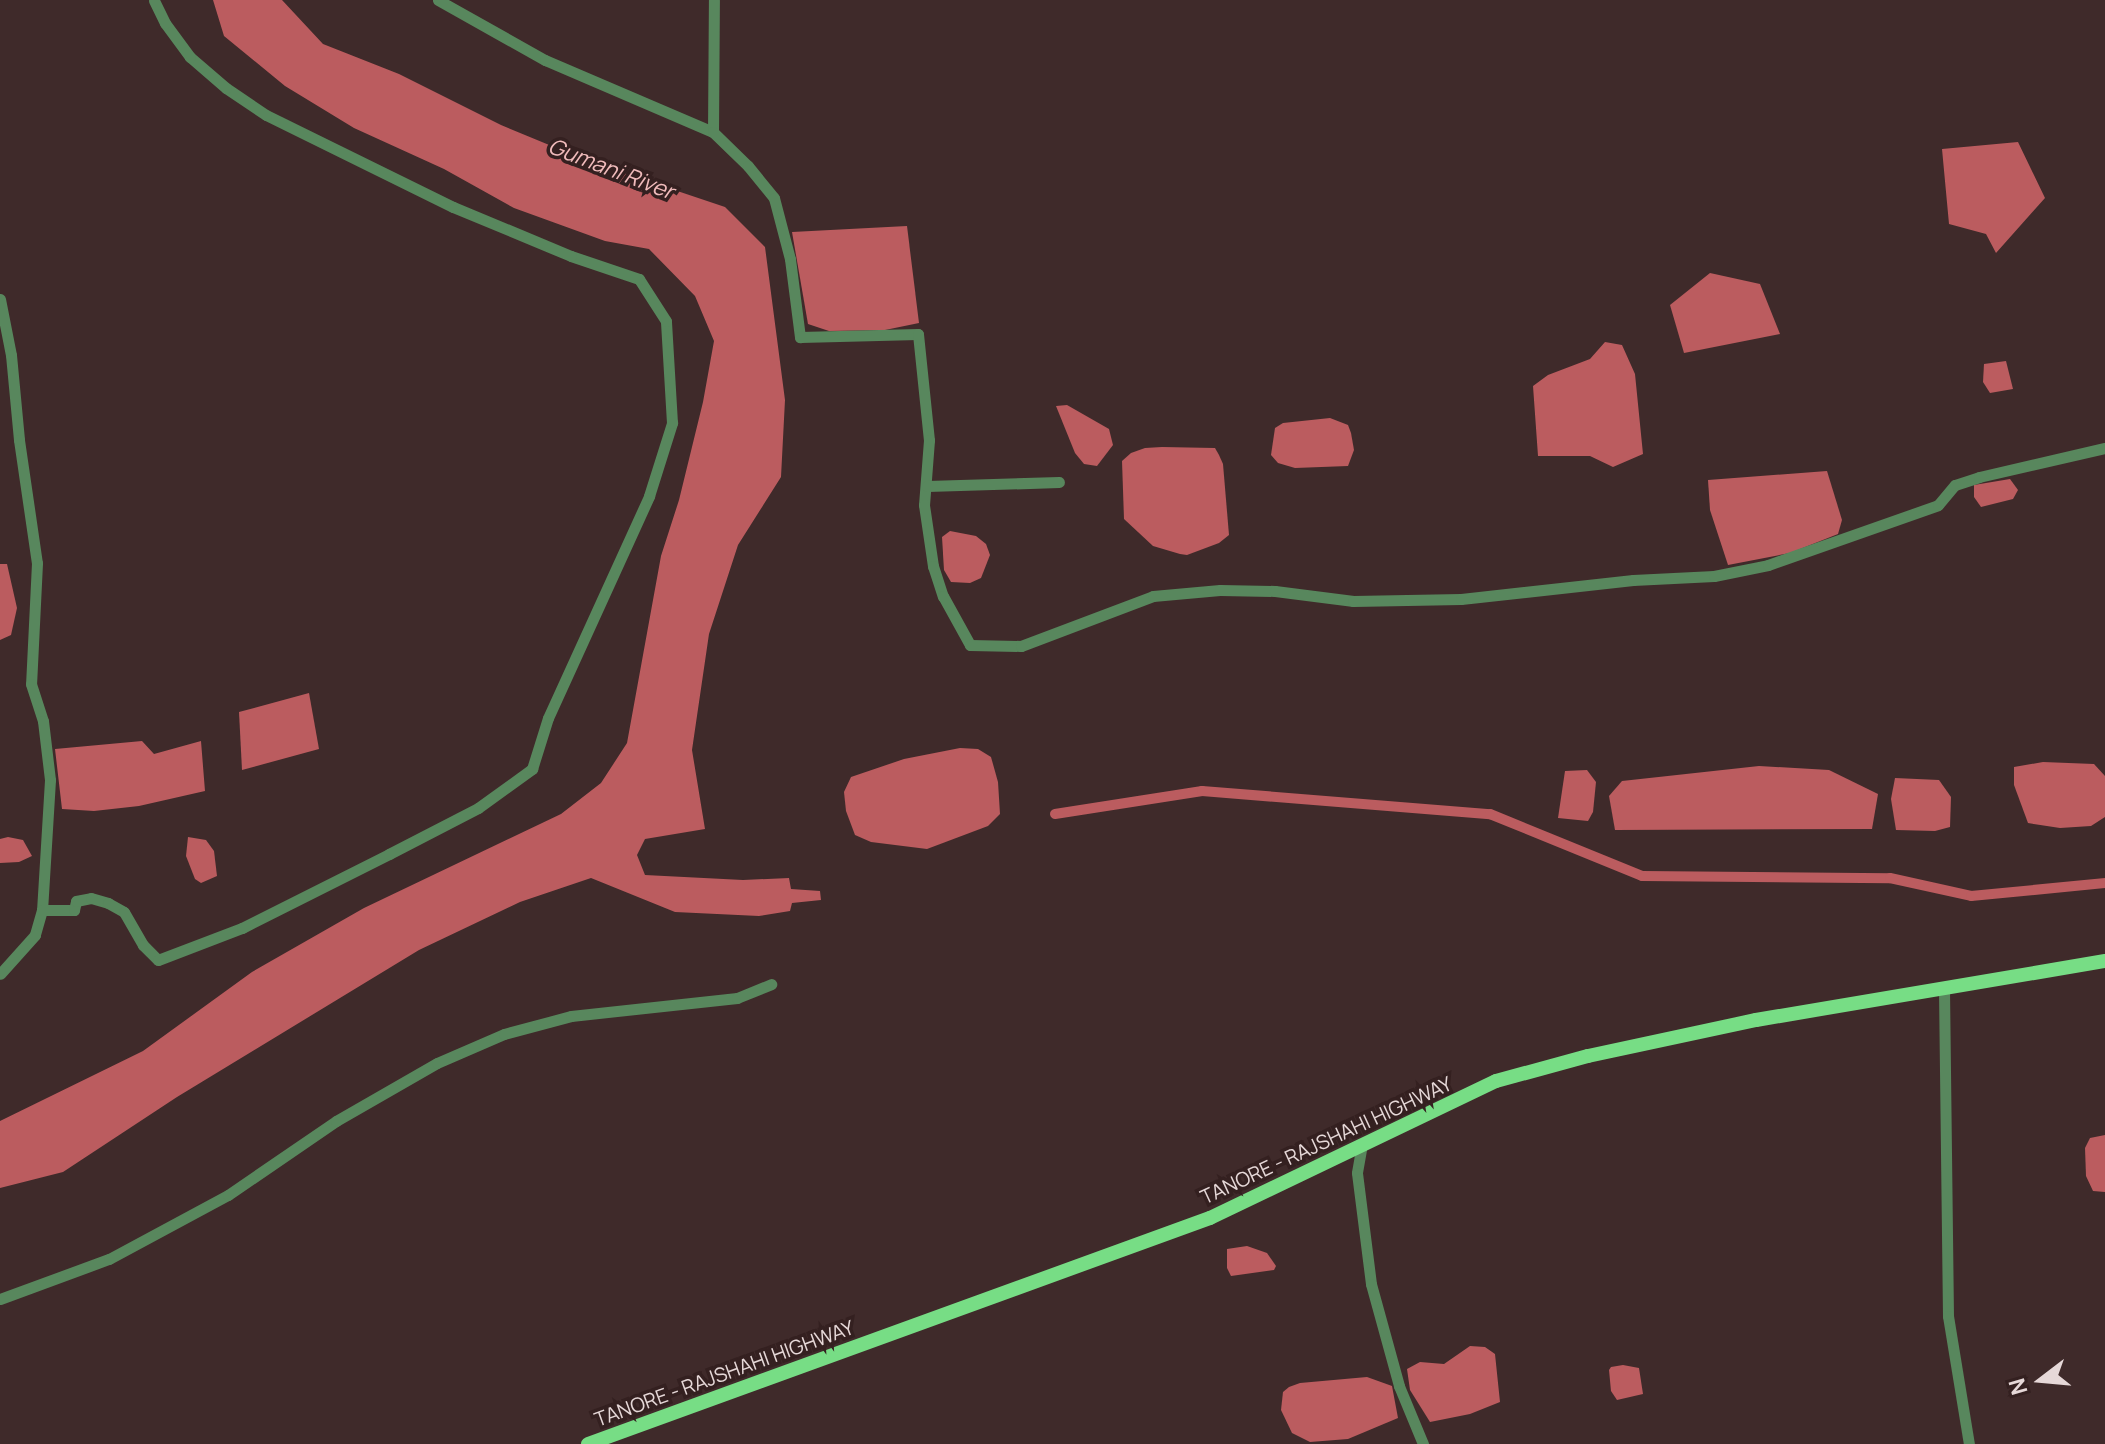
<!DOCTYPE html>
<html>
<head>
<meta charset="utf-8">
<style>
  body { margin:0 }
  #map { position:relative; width:2105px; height:1444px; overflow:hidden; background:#3f2a2a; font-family:Manrope,sans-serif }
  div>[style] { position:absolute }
  .water>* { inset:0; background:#bb5c5f }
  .canal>* { height:10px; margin:-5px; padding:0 5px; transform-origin:5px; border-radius:5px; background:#bb5c5f }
  .minor>* { height:11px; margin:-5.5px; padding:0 5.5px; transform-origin:5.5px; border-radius:5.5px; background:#58875d }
  .major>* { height:14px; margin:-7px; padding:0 7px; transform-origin:7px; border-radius:7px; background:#77dd85 }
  span { translate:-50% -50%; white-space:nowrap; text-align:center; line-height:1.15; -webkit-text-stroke:7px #342020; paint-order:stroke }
  .street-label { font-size:20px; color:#e6d8d8 }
  .water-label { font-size:22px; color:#f0bbbb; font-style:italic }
  .north { position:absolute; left:2001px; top:1340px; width:80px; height:80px; -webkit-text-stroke:6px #342020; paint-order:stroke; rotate:254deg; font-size:22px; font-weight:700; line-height:32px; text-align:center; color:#e6d8d8 }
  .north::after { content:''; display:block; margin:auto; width:28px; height:36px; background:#e6d8d8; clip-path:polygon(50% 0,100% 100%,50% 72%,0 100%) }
</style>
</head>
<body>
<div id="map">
  <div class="water">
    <div style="clip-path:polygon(213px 0,282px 0,323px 44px,399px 74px,501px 125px,588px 161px,725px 207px,765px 247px,785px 400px,781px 477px,738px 545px,709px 634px,692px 750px,705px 829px,645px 839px,637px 855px,645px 875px,743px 880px,789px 878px,791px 889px,820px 891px,821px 900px,792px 903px,790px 911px,759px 916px,675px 912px,591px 878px,520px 902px,419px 950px,177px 1097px,63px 1172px,0 1188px,0 1121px,143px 1051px,252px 972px,364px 908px,561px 814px,601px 783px,627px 743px,661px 556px,679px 500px,703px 402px,714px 341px,695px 296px,649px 249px,605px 241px,514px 208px,444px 169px,354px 128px,285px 86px,224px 36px)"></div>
    <div style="clip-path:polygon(2018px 142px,2045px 198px,1996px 253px,1986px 234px,1949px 224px,1942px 149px)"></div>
    <div style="clip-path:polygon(907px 226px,919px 323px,885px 330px,829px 331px,808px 324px,792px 232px)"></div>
    <div style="clip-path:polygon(1710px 273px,1760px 284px,1780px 334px,1684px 353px,1670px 305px)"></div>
    <div style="clip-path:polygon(1605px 342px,1622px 345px,1635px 374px,1643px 454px,1613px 467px,1590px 456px,1538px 456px,1533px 386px,1548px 375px,1590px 359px)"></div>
    <div style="clip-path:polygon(2006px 361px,2013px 389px,1990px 393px,1983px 382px,1984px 364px)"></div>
    <div style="clip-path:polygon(1067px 405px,1109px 429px,1113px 445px,1097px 466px,1084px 464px,1075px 453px,1056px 406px)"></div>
    <div style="clip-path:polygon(1330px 418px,1348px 425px,1351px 433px,1354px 450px,1348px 466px,1295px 468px,1278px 463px,1271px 455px,1275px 428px,1283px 423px)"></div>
    <div style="clip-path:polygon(1162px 447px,1215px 448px,1219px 455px,1223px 464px,1229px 535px,1219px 543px,1187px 555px,1180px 554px,1153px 546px,1124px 519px,1122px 461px,1131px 453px,1145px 448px)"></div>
    <div style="clip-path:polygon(1827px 471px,1842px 520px,1838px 534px,1790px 553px,1728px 565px,1710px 510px,1708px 480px)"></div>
    <div style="clip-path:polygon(2010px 479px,2018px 490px,2013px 499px,1981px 507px,1974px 497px,1974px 485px)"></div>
    <div style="clip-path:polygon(950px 531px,976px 536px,986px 544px,990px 555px,981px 578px,970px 583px,951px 582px,944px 570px,942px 537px)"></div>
    <div style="clip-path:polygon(0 564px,7px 564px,17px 608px,11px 635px,0 640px)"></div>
    <div style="clip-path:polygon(309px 693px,319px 749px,242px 770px,239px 712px)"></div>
    <div style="clip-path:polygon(142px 741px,154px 754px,201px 741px,205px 791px,139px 806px,94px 811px,62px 809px,55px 749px)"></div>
    <div style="clip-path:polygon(960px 748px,978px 749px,991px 757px,998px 782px,1000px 814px,988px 826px,927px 849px,871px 842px,855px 835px,846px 811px,844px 792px,851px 777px,904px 759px)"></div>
    <div style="clip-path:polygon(2043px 762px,2094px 764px,2105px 776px,2105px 817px,2091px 826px,2060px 828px,2028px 823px,2014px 785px,2014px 767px)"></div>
    <div style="clip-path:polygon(1759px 766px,1829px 770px,1878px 794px,1872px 829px,1615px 830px,1609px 796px,1622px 781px)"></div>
    <div style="clip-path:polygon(1587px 770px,1596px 782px,1593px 812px,1588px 821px,1558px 818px,1565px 771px)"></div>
    <div style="clip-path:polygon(1895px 778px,1939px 780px,1951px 797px,1950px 827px,1935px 831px,1896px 830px,1891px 799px)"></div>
    <div style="clip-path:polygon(8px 837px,23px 840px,32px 856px,19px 862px,0 863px,0 839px)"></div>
    <div style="clip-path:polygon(188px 837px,206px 840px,214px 851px,217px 876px,201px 883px,195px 879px,186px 856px)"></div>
    <div style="clip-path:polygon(2105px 1135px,2105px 1192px,2093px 1191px,2086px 1176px,2085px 1148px,2090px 1138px)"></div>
    <div style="clip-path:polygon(1247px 1246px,1267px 1253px,1276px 1266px,1274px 1270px,1231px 1276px,1227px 1268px,1227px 1249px)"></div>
    <div style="clip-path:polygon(1470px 1346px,1485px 1347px,1495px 1354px,1500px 1402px,1470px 1414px,1430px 1422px,1410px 1390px,1407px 1369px,1420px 1362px,1444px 1364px)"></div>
    <div style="clip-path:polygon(1623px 1365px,1639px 1368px,1643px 1394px,1617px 1400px,1611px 1391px,1609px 1370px,1611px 1367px)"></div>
    <div style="clip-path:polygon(1367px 1377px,1392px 1386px,1398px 1418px,1348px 1439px,1310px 1442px,1292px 1433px,1281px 1410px,1283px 1392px,1289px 1387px,1300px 1383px)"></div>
  </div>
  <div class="canal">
    <div style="left:1055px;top:814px;width:149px;rotate:-8.9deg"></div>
    <div style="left:1202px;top:791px;width:289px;rotate:4.6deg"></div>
    <div style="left:1490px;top:814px;width:164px;rotate:22.2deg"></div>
    <div style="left:1642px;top:876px;width:248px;rotate:0.5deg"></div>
    <div style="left:1890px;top:878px;width:83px;rotate:12.5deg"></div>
    <div style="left:1971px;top:896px;width:135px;rotate:-5.5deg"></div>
  </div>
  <div class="minor">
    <div style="left:438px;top:0;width:123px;rotate:29.3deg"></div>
    <div style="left:545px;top:60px;width:183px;rotate:23.2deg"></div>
    <div style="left:713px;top:132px;width:132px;rotate:-89.6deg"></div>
    <div style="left:713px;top:132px;width:49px;rotate:44.2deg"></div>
    <div style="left:748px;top:166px;width:41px;rotate:50.9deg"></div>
    <div style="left:774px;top:198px;width:63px;rotate:75.3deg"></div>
    <div style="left:790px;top:259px;width:79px;rotate:82.7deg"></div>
    <div style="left:800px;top:337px;width:118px;rotate:-1.5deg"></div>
    <div style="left:918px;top:334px;width:107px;rotate:84.1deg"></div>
    <div style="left:929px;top:440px;width:65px;rotate:94.4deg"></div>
    <div style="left:924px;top:505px;width:62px;rotate:81.6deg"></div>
    <div style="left:933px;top:566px;width:32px;rotate:72deg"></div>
    <div style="left:943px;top:596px;width:56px;rotate:61.1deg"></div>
    <div style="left:970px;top:645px;width:51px;rotate:1.1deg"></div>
    <div style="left:1021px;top:646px;width:141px;rotate:-20.7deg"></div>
    <div style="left:1153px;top:596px;width:67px;rotate:-5.1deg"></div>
    <div style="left:1220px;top:590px;width:55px;rotate:1deg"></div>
    <div style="left:1275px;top:591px;width:79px;rotate:7.3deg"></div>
    <div style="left:1353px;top:601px;width:108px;rotate:-1.1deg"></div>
    <div style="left:1461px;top:599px;width:173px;rotate:-6.3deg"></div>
    <div style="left:1633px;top:580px;width:81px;rotate:-2.8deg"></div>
    <div style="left:1714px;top:576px;width:55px;rotate:-11.5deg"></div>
    <div style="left:1768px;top:565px;width:180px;rotate:-19.4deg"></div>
    <div style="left:1938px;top:505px;width:26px;rotate:-50deg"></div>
    <div style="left:1955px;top:485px;width:25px;rotate:-18deg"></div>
    <div style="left:1979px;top:477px;width:129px;rotate:-13deg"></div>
    <div style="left:0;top:299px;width:57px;rotate:78.9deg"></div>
    <div style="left:11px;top:355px;width:85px;rotate:84.6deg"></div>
    <div style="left:19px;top:440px;width:124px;rotate:81.7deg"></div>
    <div style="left:37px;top:563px;width:121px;rotate:92.8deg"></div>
    <div style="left:31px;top:684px;width:39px;rotate:72deg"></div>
    <div style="left:43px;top:721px;width:59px;rotate:83.2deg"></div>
    <div style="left:50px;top:780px;width:130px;rotate:93.5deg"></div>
    <div style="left:42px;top:910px;width:26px;rotate:106deg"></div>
    <div style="left:35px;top:935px;width:52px;rotate:131.9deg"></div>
    <div style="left:927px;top:486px;width:132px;rotate:-1.7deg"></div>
    <div style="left:42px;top:910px;width:32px"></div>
    <div style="left:74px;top:910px;width:9px;rotate:-77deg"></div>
    <div style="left:76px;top:901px;width:15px;rotate:-11deg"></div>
    <div style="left:91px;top:898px;width:18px;rotate:16deg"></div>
    <div style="left:108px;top:903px;width:18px;rotate:29deg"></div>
    <div style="left:124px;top:912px;width:38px;rotate:60deg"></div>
    <div style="left:143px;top:945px;width:21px;rotate:45deg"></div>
    <div style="left:158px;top:960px;width:90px;rotate:-20.9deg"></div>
    <div style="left:242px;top:928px;width:165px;rotate:-26.7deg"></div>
    <div style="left:389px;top:854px;width:100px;rotate:-27.3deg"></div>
    <div style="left:478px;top:808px;width:67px;rotate:-35.8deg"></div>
    <div style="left:532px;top:769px;width:53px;rotate:-72.6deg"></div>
    <div style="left:548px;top:718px;width:244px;rotate:-65.5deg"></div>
    <div style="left:649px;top:496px;width:77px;rotate:-72.5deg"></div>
    <div style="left:672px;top:423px;width:102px;rotate:-93.4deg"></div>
    <div style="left:666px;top:321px;width:50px;rotate:-122.7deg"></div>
    <div style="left:639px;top:279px;width:72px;rotate:-161.3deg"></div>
    <div style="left:571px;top:256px;width:128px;rotate:-157.4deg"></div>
    <div style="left:453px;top:207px;width:208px;rotate:-153.8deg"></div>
    <div style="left:266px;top:115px;width:48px;rotate:-146deg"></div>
    <div style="left:226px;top:88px;width:48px;rotate:-139.3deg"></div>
    <div style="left:190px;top:57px;width:42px;rotate:-126.3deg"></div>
    <div style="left:165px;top:23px;width:25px;rotate:-116deg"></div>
    <div style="left:1944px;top:989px;width:327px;rotate:89.3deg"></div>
    <div style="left:1948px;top:1316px;width:130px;rotate:80.7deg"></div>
    <div style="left:1362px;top:1144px;width:29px;rotate:100deg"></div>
    <div style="left:1357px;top:1173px;width:112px;rotate:82.8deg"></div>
    <div style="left:1371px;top:1284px;width:106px;rotate:74.6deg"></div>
    <div style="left:1399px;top:1386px;width:63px;rotate:67.5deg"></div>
    <div style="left:0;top:1299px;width:116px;rotate:-20.2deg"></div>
    <div style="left:109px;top:1259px;width:135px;rotate:-28.3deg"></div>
    <div style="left:228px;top:1195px;width:131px;rotate:-34.4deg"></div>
    <div style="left:336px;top:1121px;width:116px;rotate:-29.9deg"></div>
    <div style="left:437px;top:1063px;width:73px;rotate:-23.4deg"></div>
    <div style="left:504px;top:1034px;width:69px;rotate:-15deg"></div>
    <div style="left:571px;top:1016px;width:167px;rotate:-6.2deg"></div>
    <div style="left:737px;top:998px;width:37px;rotate:-22deg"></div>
  </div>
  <div class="major">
    <div style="left:588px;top:1444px;width:662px;rotate:-19.97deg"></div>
    <div style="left:1210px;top:1218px;width:317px;rotate:-25.6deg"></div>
    <div style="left:1496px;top:1081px;width:95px;rotate:-15.2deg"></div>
    <div style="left:1588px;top:1056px;width:172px;rotate:-12.1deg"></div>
    <div style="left:1756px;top:1020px;width:354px;rotate:-9.6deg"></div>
  </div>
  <div class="street-label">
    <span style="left:1326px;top:1140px;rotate:-25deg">TANORE - RAJSHAHI HIGHWAY</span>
    <span style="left:724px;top:1373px;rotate:-20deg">TANORE - RAJSHAHI HIGHWAY</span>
  </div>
  <div class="water-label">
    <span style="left:611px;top:169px;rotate:21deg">Gumani River</span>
  </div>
  <div class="north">N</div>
</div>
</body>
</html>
